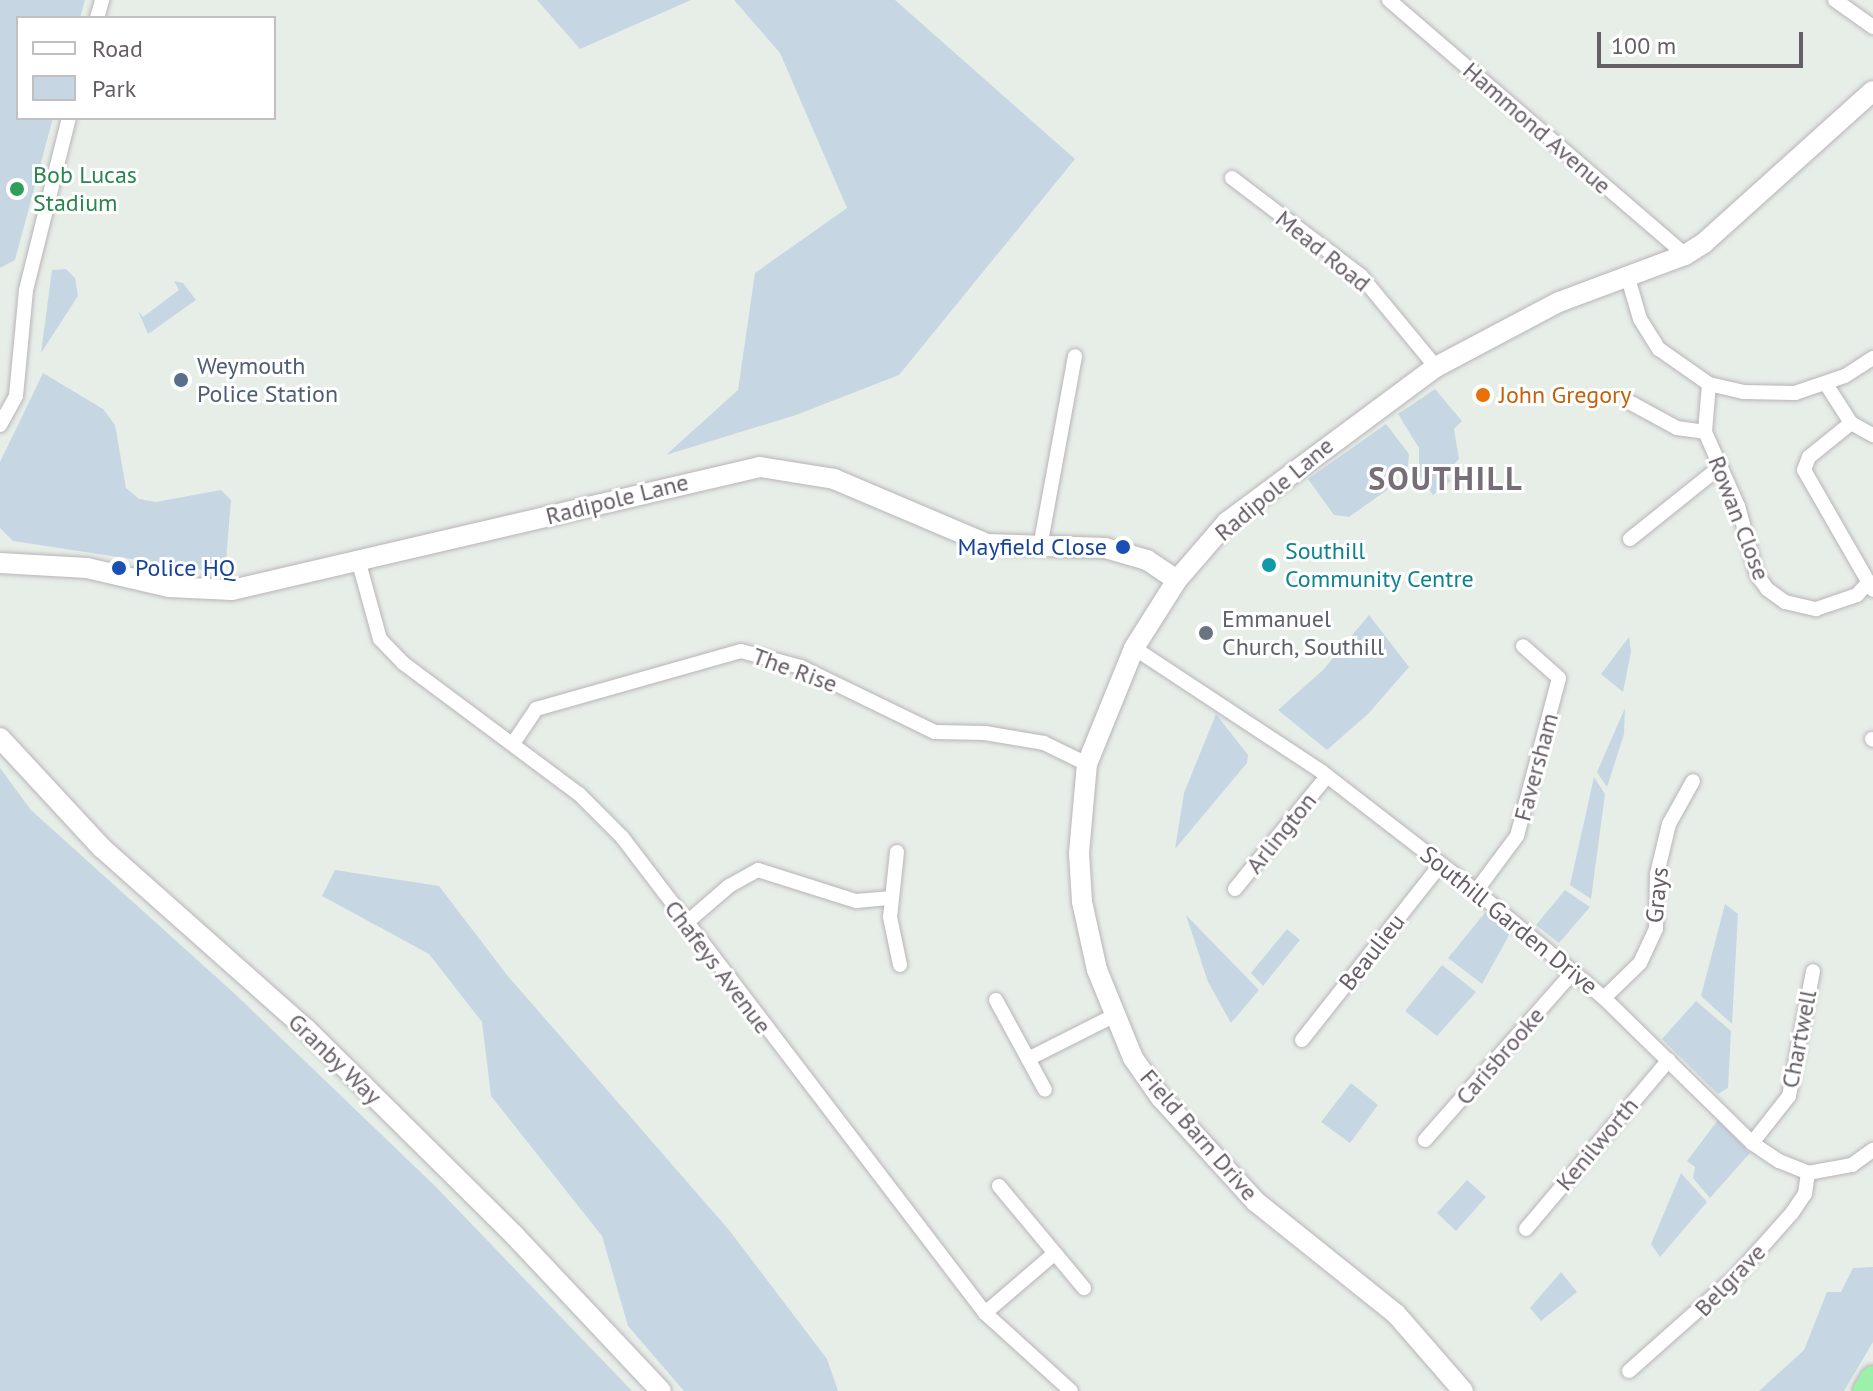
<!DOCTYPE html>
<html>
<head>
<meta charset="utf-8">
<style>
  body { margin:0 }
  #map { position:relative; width:1873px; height:1391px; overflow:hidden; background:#e7eee8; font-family:"PT Sans",sans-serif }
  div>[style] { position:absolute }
  .green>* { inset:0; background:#c6d7e3 }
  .roads { filter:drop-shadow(0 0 2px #b9b3b9) drop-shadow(0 0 2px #b9b3b9) }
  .street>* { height:14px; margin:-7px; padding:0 7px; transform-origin:7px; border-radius:7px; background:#fff }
  .secondary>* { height:20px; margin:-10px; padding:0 10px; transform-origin:10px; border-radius:10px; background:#fff }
  .highway>* { height:26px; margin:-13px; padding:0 13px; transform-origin:13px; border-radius:13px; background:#9bf1a9 }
  .dots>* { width:22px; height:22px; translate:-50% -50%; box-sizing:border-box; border:4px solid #fff; border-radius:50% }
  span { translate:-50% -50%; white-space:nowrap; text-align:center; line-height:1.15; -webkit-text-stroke:6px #fff; paint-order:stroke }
  .street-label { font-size:24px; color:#655e65 }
  .leisure-label { font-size:24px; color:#27864d }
  .left { translate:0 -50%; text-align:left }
  .service-label { font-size:24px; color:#4e5e75 }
  .food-label { font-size:24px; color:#c56008 }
  .transit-label { font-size:24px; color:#164399 }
  .right { translate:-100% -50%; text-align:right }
  .culture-label { font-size:24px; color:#0d838f }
  .worship-label { font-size:24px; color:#5b616d }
  .district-label { font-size:32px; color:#766f77; font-weight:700; letter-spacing:2px }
  .legend { position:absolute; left:16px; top:16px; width:260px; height:104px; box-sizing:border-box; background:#fff; border:2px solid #c1bfc1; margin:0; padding:10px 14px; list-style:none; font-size:24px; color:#655e65 }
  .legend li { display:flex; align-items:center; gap:16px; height:40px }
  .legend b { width:40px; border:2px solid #c1bfc1 }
  .scale { position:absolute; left:1597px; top:32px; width:206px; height:36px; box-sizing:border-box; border:4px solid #655e65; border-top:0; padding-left:10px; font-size:24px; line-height:28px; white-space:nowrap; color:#655e65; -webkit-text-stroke:6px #fff; paint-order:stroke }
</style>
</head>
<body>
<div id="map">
  <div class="green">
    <div style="clip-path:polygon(0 0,85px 0,80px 18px,18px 18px,18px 118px,53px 118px,15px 260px,0 268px)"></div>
    <div style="clip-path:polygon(537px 0,691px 0,580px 49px)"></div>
    <div style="clip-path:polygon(734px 0,895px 0,1075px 159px,899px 375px,796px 415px,666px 455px,738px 390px,755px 273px,847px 208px,780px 53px)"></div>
    <div style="clip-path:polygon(66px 269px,75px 278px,78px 296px,41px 353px,52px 270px)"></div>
    <div style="clip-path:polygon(174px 281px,183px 283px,196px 300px,148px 334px,138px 311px,143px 317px,179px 290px)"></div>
    <div style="clip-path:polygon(43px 373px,103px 409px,115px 425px,126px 488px,139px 499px,156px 502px,221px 490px,231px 500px,226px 562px,216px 572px,13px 541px,0 528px,0 462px)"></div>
    <div style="clip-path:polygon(1435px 389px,1462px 421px,1454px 429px,1459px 459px,1446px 473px,1451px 481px,1433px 495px,1419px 476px,1419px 448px,1398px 414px)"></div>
    <div style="clip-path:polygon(1386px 424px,1409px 454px,1408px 466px,1394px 477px,1397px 483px,1349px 517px,1334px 515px,1308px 479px)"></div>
    <div style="clip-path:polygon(1369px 615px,1409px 667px,1369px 713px,1327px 750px,1278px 710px,1323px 670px)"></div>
    <div style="clip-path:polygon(1629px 637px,1631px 652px,1623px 692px,1601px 674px)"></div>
    <div style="clip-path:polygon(1625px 708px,1624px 734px,1607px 787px,1597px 772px)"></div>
    <div style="clip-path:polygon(1216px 714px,1248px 755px,1247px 763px,1175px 849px,1184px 793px)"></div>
    <div style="clip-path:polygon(0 768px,31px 810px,235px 994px,435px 1186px,632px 1391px,0 1391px)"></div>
    <div style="clip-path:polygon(1594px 777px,1605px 794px,1591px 899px,1570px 885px)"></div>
    <div style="clip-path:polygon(335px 870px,439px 886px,507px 975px,729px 1230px,827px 1359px,838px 1391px,684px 1391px,628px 1326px,602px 1236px,491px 1096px,482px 1022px,429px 954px,322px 896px)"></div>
    <div style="clip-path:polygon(1565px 890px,1590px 907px,1559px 943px,1536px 925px)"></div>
    <div style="clip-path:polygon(1725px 904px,1738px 914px,1732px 1024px,1701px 996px)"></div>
    <div style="clip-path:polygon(1488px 909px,1513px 928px,1482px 984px,1448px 958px)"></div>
    <div style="clip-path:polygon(1186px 915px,1259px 990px,1231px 1023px,1208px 982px)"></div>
    <div style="clip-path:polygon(1287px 929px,1300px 940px,1263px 986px,1251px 973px)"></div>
    <div style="clip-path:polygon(1442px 965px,1476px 992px,1437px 1036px,1405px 1011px)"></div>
    <div style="clip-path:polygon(1696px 1001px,1731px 1031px,1728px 1088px,1718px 1094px,1662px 1039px)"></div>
    <div style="clip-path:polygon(1351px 1083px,1378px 1105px,1350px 1143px,1321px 1122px)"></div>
    <div style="clip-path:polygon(1718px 1120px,1750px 1153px,1710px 1198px,1693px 1178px,1695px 1167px,1687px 1161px)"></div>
    <div style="clip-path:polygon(1681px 1173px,1707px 1202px,1660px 1257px,1651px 1244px)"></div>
    <div style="clip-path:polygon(1467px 1180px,1486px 1197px,1456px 1231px,1437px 1213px)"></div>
    <div style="clip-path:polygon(1873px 1267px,1873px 1342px,1844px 1391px,1759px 1391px,1804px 1350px,1827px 1292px,1841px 1292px,1853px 1268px)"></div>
    <div style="clip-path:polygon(1561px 1272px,1577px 1292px,1541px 1321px,1530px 1308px)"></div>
  </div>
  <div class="roads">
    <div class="street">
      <div style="left:1389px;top:0;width:391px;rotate:40.7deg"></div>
      <div style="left:1835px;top:0;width:47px;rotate:35.4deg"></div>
      <div style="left:97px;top:18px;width:19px;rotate:-74deg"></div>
      <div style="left:1232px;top:178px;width:162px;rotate:37.2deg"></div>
      <div style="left:1361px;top:276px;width:118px;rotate:50.5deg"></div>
      <div style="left:1628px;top:278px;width:43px;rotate:73.7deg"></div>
      <div style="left:1640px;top:319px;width:36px;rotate:58deg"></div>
      <div style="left:1659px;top:349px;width:61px;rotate:35deg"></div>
      <div style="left:1709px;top:384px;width:35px;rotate:13deg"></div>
      <div style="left:1743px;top:392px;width:52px;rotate:1.1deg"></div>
      <div style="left:1795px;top:393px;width:53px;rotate:-18.8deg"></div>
      <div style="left:1845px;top:376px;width:33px;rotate:-33deg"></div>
      <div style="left:1709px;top:384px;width:48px;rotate:94.8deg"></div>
      <div style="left:1705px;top:432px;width:81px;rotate:66deg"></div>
      <div style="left:1738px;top:506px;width:72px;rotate:74.6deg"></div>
      <div style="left:1757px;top:575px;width:17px;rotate:54deg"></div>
      <div style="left:1767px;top:589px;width:22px;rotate:36deg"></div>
      <div style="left:1785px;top:602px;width:32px;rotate:13deg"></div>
      <div style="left:1816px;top:609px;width:43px;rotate:-18.9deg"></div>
      <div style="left:1857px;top:595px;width:15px;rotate:-48deg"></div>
      <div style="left:1826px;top:384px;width:46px;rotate:57.3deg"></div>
      <div style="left:1851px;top:423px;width:25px;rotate:29deg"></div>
      <div style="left:1631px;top:403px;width:52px;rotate:28.5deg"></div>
      <div style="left:1677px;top:428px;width:28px;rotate:8deg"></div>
      <div style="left:1851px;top:423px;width:54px;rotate:141deg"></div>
      <div style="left:1809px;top:457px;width:14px;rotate:111deg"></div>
      <div style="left:1804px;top:470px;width:138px;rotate:60.1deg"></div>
      <div style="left:0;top:425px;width:33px;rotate:-61deg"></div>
      <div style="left:16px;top:396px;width:106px;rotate:-84.6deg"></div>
      <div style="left:26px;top:290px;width:177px;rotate:-76deg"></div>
      <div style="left:1630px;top:539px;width:115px;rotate:-38.7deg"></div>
      <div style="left:1040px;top:547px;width:194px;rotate:-79.6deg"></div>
      <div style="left:359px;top:563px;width:79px;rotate:74.6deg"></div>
      <div style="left:380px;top:639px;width:33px;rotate:46deg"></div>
      <div style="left:403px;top:663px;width:219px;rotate:36.7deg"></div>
      <div style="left:579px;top:794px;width:61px;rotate:45deg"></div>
      <div style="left:622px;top:837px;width:599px;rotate:52.67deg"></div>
      <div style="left:985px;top:1313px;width:116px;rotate:42.2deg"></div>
      <div style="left:1134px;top:648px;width:225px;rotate:33.4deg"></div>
      <div style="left:1322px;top:772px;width:195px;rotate:37.7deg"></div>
      <div style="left:1476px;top:891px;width:167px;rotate:39.9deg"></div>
      <div style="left:1604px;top:998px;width:207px;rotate:44.4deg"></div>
      <div style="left:1752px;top:1143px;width:32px;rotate:34deg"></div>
      <div style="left:1779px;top:1161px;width:31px;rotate:22deg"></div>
      <div style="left:1808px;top:1173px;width:45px;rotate:-10.3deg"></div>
      <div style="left:1852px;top:1165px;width:26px;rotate:-36deg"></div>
      <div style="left:1872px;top:739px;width:1px;rotate:45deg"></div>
      <div style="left:514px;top:742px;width:40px;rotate:-56deg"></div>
      <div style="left:536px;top:709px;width:213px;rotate:-15.8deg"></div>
      <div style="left:741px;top:651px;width:62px;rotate:14.9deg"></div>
      <div style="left:801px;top:667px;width:149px;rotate:25.9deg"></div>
      <div style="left:935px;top:732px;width:50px;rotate:1.1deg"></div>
      <div style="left:985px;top:733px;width:60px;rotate:9.6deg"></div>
      <div style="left:1044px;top:743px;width:48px;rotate:26deg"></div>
      <div style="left:897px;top:852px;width:65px;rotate:96.1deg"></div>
      <div style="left:890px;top:917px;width:49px;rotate:78.2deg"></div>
      <div style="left:1235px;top:889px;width:146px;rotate:-50.8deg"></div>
      <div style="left:1476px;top:891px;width:69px;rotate:-53.3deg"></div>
      <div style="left:1517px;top:836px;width:163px;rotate:-75.1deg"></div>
      <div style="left:1559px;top:678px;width:48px;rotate:-138.4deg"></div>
      <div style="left:685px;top:924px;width:58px;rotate:-40.8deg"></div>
      <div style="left:729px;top:886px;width:33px;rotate:-29deg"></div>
      <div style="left:758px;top:870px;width:103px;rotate:17.6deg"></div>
      <div style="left:856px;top:901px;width:36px;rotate:-5deg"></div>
      <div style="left:1604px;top:998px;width:50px;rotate:-44.2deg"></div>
      <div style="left:1640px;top:963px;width:38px;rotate:-65deg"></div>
      <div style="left:1656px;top:929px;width:55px;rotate:-89deg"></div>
      <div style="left:1657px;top:874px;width:51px;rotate:-76.5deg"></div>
      <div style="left:1669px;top:824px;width:49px;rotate:-60.8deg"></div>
      <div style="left:996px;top:1000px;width:102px;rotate:61.4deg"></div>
      <div style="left:1302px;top:1040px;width:224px;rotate:-51.7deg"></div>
      <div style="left:1028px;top:1059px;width:95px;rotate:-26.8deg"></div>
      <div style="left:1425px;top:1140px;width:225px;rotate:-48.6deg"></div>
      <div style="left:1752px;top:1143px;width:60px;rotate:-51.8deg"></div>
      <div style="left:1789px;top:1096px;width:127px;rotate:-79.1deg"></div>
      <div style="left:999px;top:1186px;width:133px;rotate:50.2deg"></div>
      <div style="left:1526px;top:1229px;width:221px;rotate:-49.8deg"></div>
      <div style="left:985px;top:1313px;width:92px;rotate:-40.6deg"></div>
      <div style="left:1629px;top:1371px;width:143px;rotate:-41.6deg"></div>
      <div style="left:1736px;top:1276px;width:84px;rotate:-48.4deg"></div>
      <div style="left:1792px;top:1213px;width:23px;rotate:-56deg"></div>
      <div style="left:1805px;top:1194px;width:21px;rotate:-82deg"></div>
    </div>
    <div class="secondary">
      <div style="left:0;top:563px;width:87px;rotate:3.3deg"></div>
      <div style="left:87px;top:568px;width:84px;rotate:13deg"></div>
      <div style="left:169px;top:587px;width:63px;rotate:2.7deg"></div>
      <div style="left:232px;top:590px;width:542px;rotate:-13.11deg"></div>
      <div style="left:760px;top:467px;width:75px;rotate:9.2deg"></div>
      <div style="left:834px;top:479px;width:166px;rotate:23deg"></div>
      <div style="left:987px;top:544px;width:118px;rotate:1.9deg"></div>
      <div style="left:1105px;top:548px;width:44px;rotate:15.9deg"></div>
      <div style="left:1147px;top:560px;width:36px;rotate:34deg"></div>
      <div style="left:0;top:738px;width:150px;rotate:47.2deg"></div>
      <div style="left:102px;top:848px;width:273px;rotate:41.6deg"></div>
      <div style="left:306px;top:1029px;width:293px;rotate:44.7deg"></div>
      <div style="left:514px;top:1235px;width:214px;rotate:46.7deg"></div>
      <div style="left:1463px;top:1391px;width:102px;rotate:-131deg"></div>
      <div style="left:1396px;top:1314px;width:179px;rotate:-141.3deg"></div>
      <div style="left:1256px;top:1202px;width:141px;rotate:-132.4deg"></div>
      <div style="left:1161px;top:1098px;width:49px;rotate:-125deg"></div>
      <div style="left:1133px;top:1058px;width:95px;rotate:-112.2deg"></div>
      <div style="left:1097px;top:970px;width:70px;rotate:-102.4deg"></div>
      <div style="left:1082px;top:902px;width:49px;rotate:-93.5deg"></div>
      <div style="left:1079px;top:853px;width:89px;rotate:-84.9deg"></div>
      <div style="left:1087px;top:764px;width:125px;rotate:-67.9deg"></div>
      <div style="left:1134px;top:648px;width:80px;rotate:-57.7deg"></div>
      <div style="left:1177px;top:580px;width:77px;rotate:-49.2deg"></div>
      <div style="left:1227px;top:522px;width:260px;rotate:-36.6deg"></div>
      <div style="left:1436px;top:367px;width:139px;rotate:-27.9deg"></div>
      <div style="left:1559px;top:302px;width:134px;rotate:-20.5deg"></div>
      <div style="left:1685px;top:255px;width:22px;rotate:-32deg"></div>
      <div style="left:1704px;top:243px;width:227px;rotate:-42deg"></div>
    </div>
    <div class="highway">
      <div style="left:1866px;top:1391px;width:14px;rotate:-60deg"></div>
    </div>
  </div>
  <div class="dots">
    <div style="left:17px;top:189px;background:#2e9e5b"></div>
    <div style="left:181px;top:380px;background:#5c6f8a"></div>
    <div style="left:1483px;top:395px;background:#e8710a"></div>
    <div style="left:1123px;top:547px;background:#1a4fb4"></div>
    <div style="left:1269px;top:565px;background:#0f9aa8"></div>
    <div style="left:119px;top:568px;background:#1a4fb4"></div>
    <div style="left:1206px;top:633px;background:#6b7280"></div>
  </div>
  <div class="street-label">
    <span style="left:1537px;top:128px;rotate:41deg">Hammond Avenue</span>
    <span style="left:1323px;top:251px;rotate:39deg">Mead Road</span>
    <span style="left:1274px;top:489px;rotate:-40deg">Radipole Lane</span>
    <span style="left:617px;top:499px;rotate:-14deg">Radipole Lane</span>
    <span style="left:1739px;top:518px;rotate:69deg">Rowan Close</span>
    <span style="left:795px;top:670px;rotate:20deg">The Rise</span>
    <span style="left:1536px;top:767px;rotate:-75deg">Faversham</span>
    <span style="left:1281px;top:833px;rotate:-51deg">Arlington</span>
    <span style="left:1657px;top:895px;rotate:-84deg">Grays</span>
    <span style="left:1509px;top:920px;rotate:39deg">Southill Garden Drive</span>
    <span style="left:1372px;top:952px;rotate:-52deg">Beaulieu</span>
    <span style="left:718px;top:967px;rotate:53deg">Chafeys Avenue</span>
    <span style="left:1799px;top:1039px;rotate:-79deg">Chartwell</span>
    <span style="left:1500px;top:1056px;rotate:-49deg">Carisbrooke</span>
    <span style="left:335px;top:1059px;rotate:44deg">Granby Way</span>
    <span style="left:1199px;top:1135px;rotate:49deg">Field Barn Drive</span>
    <span style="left:1597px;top:1144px;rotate:-50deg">Kenilworth</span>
    <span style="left:1730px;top:1280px;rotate:-46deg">Belgrave</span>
  </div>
  <div class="leisure-label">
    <span class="left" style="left:33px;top:189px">Bob Lucas<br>Stadium</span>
  </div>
  <div class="service-label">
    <span class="left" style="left:197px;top:380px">Weymouth<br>Police Station</span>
  </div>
  <div class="food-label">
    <span class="left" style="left:1499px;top:395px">John Gregory</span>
  </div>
  <div class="transit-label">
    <span class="right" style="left:1107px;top:547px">Mayfield Close</span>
    <span class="left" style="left:135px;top:568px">Police HQ</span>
  </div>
  <div class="culture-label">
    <span class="left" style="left:1285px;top:565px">Southill<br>Community Centre</span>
  </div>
  <div class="worship-label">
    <span class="left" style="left:1222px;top:633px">Emmanuel<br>Church, Southill</span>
  </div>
  <div class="district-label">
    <span style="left:1446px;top:478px">SOUTHILL</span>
  </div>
  <ul class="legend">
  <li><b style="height:10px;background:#fff"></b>Road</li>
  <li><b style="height:22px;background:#c6d7e3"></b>Park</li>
  </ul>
  <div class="scale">100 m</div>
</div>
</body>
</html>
